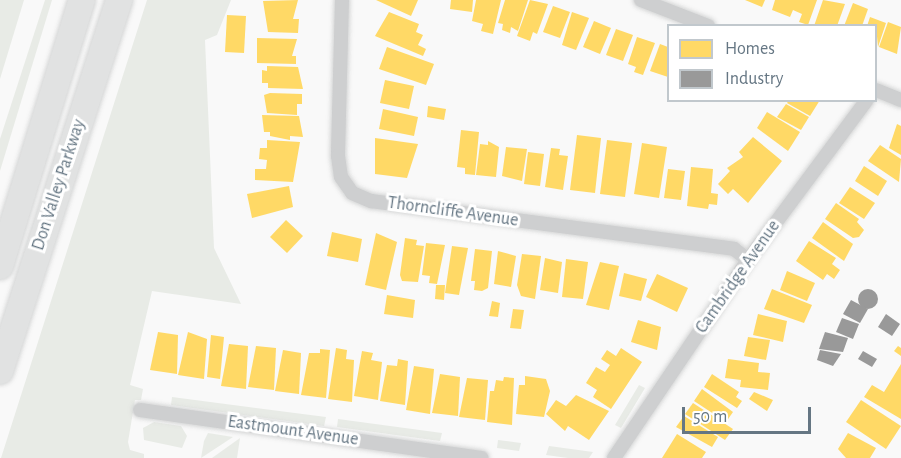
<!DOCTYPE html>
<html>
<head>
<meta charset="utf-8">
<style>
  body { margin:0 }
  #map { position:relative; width:901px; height:458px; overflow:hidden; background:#f9f9f9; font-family:"Alegreya Sans",sans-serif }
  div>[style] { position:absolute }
  .green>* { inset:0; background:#e8ebe6 }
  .homes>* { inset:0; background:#ffd966 }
  .industry>* { inset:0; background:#999 }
  .round { border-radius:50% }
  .roads { filter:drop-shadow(0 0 2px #d5d6d6) drop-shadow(0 0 2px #d5d6d6) }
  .minor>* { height:14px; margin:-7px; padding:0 7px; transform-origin:7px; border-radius:7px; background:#cecfd0 }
  .motorway>* { height:26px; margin:-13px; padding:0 13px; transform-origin:13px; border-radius:13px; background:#e1e2e2 }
  span { translate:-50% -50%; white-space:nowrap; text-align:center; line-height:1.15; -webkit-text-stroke:6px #fff; paint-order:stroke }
  .street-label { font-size:18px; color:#657683 }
  .legend { position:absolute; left:667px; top:24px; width:210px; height:78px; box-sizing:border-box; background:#fff; border:2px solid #c1c8cd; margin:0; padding:8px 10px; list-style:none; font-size:18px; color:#657683 }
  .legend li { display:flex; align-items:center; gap:12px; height:30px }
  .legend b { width:30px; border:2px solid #c1c8cd }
  .scale { position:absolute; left:682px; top:407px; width:129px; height:27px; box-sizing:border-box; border:3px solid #657683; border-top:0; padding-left:8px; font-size:18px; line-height:21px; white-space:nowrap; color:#657683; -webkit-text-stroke:4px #fff; paint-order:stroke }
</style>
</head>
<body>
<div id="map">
  <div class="green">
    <div style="clip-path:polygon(0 0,24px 0,0 79px)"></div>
    <div style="clip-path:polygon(45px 0,52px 0,0 171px,0 139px)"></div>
    <div style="clip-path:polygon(147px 0,231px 0,217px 35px,205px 40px,214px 248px,241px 304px,152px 291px,130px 385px,143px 389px,141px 400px,135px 400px,128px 442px,130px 450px,144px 454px,144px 458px,1px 458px)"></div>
    <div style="clip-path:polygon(639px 385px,645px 388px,621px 428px,615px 425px)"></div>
    <div style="clip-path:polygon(172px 397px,326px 417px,324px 426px,171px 405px)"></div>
    <div style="clip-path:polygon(338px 419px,442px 433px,440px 441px,337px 427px)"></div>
    <div style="clip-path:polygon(154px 422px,181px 426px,187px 436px,182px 448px,144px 440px,143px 428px)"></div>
    <div style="clip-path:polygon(208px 433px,233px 437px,201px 458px,204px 441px)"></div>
    <div style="clip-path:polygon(240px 438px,237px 458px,212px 458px)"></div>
    <div style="clip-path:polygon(498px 440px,521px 443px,519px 451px,497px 448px)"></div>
    <div style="clip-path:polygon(549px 446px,593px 452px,589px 458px,568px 458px,546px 455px)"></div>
  </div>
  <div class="homes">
    <div style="clip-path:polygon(298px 0,293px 19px,299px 19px,298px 33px,268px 32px,263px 1px)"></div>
    <div style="clip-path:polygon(376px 0,418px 0,411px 16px)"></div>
    <div style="clip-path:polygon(451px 0,473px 0,472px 12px,450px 9px)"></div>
    <div style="clip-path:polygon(476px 0,501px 0,493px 34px,481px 31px,483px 24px,472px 21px)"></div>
    <div style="clip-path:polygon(505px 0,528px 0,518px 31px,511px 27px,510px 33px,502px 30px,503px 24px,498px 23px)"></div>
    <div style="clip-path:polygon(530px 0,548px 4px,537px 34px,533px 32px,530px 41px,517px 36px)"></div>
    <div style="clip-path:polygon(745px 0,765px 0,762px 7px)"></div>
    <div style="clip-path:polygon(775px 0,817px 0,808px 25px,799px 22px,802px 14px,793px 10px,790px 17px,772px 10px)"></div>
    <div style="clip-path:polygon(823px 0,845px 4px,837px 26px,814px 26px)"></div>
    <div style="clip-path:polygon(853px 3px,868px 9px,862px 26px,844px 26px)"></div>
    <div style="clip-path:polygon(553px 6px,570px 12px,560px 38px,543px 32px)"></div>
    <div style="clip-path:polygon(389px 12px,419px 24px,416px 32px,423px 35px,418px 45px,426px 49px,423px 56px,375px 36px)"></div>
    <div style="clip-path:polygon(572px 12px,589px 18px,576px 50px,562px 45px)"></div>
    <div style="clip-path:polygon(227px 15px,246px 16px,244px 53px,225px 52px)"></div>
    <div style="clip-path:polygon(870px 17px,886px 23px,878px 47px,876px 26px,867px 26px)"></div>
    <div style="clip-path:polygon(594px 21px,611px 28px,600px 54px,583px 47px)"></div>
    <div style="clip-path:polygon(888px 22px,901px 27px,897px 54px,879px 47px)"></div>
    <div style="clip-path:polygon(616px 29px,633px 35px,623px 61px,606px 55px)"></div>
    <div style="clip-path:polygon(637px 37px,655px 43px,643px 75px,634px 72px,636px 67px,628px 64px)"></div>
    <div style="clip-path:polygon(257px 38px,297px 39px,292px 56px,296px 56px,296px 64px,257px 63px)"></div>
    <div style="clip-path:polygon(660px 44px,668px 47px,668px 77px,650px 71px)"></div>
    <div style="clip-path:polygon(387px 47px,434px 64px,426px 85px,379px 69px)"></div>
    <div style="clip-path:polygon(267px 66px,298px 67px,303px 89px,268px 88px,268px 83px,262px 83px,262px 70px,267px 71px)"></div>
    <div style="clip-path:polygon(385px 80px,414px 86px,409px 109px,380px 103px)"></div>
    <div style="clip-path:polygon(270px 93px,302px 94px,302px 104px,297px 104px,297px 115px,267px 113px,264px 95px)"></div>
    <div style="clip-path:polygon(789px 100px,820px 100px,810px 116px,787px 103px)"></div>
    <div style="clip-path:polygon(786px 104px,809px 117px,801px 130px,777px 117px)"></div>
    <div style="clip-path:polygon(428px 106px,446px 109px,444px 120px,427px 117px)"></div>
    <div style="clip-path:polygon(383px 109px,418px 117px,414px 136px,379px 129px)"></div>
    <div style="clip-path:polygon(767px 112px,800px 132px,788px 151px,757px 128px)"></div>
    <div style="clip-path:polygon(262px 115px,299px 116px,303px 137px,290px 136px,290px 140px,270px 136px,270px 132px,264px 132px)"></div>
    <div style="clip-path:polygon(897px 124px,901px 126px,901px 155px,889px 148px)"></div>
    <div style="clip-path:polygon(461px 130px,479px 132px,475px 175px,465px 174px,465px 168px,457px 167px)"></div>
    <div style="clip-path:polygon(577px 135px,601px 138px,595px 193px,570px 190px)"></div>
    <div style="clip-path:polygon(753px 137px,782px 161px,748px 203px,733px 189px,728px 194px,718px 184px,730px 171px,727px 168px,743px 157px,739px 152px)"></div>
    <div style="clip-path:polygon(375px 138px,418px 144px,407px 178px,375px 174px)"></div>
    <div style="clip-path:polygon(267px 140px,300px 142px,293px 182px,255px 180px,255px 169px,266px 169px,267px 160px,259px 159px,260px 148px,267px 148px)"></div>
    <div style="clip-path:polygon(607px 140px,632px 143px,625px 197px,600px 194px)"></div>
    <div style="clip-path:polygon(488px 141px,499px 147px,496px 177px,476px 175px,480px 144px,488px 145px)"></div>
    <div style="clip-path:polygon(642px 143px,667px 147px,659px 198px,634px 194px)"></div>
    <div style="clip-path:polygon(880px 145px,901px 159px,899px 182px,868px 161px)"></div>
    <div style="clip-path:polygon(506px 147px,527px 149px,522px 181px,502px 176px)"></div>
    <div style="clip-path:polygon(551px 148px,560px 149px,559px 155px,568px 156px,563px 190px,545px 187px)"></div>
    <div style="clip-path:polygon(528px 152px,544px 154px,540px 186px,524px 184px)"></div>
    <div style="clip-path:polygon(864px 166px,887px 181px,878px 196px,855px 181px)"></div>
    <div style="clip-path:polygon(691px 167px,713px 169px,711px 193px,718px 194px,717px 205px,709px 204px,708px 209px,687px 206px)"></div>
    <div style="clip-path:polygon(668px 169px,685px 171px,681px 200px,664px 198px)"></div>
    <div style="clip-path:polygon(289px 186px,293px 207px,252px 218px,247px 194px)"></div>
    <div style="clip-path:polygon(850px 187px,875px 203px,864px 219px,839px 203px)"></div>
    <div style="clip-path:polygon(836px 203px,859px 219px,857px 222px,864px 230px,859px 237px,853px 238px,825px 219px)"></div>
    <div style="clip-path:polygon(286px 220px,303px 236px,287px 253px,270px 237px)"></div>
    <div style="clip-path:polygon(823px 222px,853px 244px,844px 261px,812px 238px)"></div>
    <div style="clip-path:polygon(332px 232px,362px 239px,358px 262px,327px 256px)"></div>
    <div style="clip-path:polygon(376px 233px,397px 242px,386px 290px,365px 285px)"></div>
    <div style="clip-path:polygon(405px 238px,417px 240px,416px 245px,424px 246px,418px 282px,402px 281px,400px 275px)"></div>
    <div style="clip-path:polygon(809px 241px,836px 258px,832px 264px,840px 270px,834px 279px,827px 274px,823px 280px,796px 261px)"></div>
    <div style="clip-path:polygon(426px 243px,445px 245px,437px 284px,429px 283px,430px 276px,422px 275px)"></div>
    <div style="clip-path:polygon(452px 246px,468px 248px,459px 295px,445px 293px)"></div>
    <div style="clip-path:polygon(475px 249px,492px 251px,488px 288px,482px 291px,474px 290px,475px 281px,471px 281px)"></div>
    <div style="clip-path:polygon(498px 251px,516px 256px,511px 287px,494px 284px)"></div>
    <div style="clip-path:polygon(522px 254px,541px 256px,535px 299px,521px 296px,517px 285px)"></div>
    <div style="clip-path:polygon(545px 258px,562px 262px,558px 293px,540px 290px)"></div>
    <div style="clip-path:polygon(566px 259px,588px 262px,583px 299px,562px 297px)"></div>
    <div style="clip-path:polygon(600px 262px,619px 266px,609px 310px,586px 305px)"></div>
    <div style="clip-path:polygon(787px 271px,815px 283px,807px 301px,780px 290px)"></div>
    <div style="clip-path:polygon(624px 273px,647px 279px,641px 301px,619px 296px)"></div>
    <div style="clip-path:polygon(657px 274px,688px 288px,677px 312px,646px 297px)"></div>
    <div style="clip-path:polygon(436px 285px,445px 285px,444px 300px,435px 299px)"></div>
    <div style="clip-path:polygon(772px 289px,812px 305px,804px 323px,764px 309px)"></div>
    <div style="clip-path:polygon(387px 295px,415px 300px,413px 318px,384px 314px)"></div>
    <div style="clip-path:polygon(492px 301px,500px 303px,498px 317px,489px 316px)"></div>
    <div style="clip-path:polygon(513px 309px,524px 310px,521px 329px,510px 328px)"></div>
    <div style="clip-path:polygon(758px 314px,787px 321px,783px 342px,753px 335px)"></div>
    <div style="clip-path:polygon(638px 320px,661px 327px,657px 350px,631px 342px)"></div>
    <div style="clip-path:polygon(158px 332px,178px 335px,177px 374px,150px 370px)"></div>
    <div style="clip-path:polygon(188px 332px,207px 339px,204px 379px,178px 375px)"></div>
    <div style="clip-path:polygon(211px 335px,224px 337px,220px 379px,207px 377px)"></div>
    <div style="clip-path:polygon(748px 337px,770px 340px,766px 360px,744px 356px)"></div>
    <div style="clip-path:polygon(229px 344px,248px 346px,246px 389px,221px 386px)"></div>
    <div style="clip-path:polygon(256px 346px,276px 348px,274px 390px,248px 387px)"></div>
    <div style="clip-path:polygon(898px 346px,901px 348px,901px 356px,894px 351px)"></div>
    <div style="clip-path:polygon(336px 348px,347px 350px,346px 359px,354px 360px,352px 402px,328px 399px)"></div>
    <div style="clip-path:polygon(621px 348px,642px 362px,611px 409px,593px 397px,597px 390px,586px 383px,596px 367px,605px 372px,610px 365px,601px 359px,607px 350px,616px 356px)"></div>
    <div style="clip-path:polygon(320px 349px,330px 350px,326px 398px,301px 395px,309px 353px,320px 353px)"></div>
    <div style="clip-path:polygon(283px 350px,301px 353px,299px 394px,275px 391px)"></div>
    <div style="clip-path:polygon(362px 351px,373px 353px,371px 360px,382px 362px,378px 400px,354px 396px)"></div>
    <div style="clip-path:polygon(398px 359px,408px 361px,405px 405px,380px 401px,387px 365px,397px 366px)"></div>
    <div style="clip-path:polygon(728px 359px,759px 363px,758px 372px,770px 373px,768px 390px,740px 387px,741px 380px,725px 378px)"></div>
    <div style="clip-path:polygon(901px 364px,901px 419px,864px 397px,872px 385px,884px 392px)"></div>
    <div style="clip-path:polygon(414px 366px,434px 369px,430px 414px,406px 410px)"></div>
    <div style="clip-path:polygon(440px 374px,460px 377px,458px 416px,432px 413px)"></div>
    <div style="clip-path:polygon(712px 374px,739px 392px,736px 397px,742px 401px,737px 408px,704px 387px)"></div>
    <div style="clip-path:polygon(525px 376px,546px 379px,550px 391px,544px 417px,516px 414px,519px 385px,525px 385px)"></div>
    <div style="clip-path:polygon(504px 377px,514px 378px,512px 425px,487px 422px,490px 391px,494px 391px,496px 380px,503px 381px)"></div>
    <div style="clip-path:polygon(467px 378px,488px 380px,485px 420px,459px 417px)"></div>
    <div style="clip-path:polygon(702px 389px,733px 412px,726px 422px,694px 401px)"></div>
    <div style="clip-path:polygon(754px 392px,773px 400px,767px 411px,749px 399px)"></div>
    <div style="clip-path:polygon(576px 395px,609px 411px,589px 440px,568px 426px,565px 431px,546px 414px,556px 400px,566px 406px)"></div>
    <div style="clip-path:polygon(861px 400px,901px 426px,886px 449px,846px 422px)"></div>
    <div style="clip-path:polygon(693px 403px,733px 429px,725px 440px,685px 414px)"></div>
    <div style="clip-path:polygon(684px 416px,718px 437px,712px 447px,676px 427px)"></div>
    <div style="clip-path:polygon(848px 433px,876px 448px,870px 458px,846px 458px,838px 449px)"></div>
    <div style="clip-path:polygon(677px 434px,706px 452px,702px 458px,662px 458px)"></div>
  </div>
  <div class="industry">
    <div class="round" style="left:858px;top:289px;width:20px;height:20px"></div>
    <div style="clip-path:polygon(851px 300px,868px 309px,860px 323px,843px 314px)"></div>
    <div style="clip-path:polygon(886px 314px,900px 324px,892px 336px,878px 327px)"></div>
    <div style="clip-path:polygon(842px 318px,859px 324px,853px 339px,836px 332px)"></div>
    <div style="clip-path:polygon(825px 332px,848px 338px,843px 352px,819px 349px)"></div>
    <div style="clip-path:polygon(820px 350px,841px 354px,833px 366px,817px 360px)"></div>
    <div style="clip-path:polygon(863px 351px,877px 359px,872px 367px,858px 359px)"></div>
  </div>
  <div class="roads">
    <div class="minor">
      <div style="left:342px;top:0;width:156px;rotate:91.5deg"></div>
      <div style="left:338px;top:156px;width:21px;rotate:82deg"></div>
      <div style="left:341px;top:177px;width:19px;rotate:55deg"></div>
      <div style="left:352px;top:193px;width:21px;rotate:23deg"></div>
      <div style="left:371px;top:201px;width:366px;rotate:7.5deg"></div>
      <div style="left:734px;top:249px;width:18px;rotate:38deg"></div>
      <div style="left:641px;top:0;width:72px;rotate:21.2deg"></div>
      <div style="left:876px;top:90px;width:27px;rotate:22deg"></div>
      <div style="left:140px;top:410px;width:345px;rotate:8deg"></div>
      <div style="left:614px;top:458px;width:239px;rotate:-55.9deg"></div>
      <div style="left:748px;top:260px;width:199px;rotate:-53.4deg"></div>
    </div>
    <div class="motorway">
      <div style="left:0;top:266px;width:278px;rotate:-72.9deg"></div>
      <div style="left:0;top:371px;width:390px;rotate:-72.2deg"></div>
    </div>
  </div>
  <div class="street-label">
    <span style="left:59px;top:185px;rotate:-72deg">Don Valley Parkway</span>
    <span style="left:453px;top:212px;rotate:8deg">Thorncliffe Avenue</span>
    <span style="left:738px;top:277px;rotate:-55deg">Cambridge Avenue</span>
    <span style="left:293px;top:431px;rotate:8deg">Eastmount Avenue</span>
  </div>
  <ul class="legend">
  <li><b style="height:16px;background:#ffd966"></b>Homes</li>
  <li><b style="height:16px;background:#999"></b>Industry</li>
  </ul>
  <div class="scale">50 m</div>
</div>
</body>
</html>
